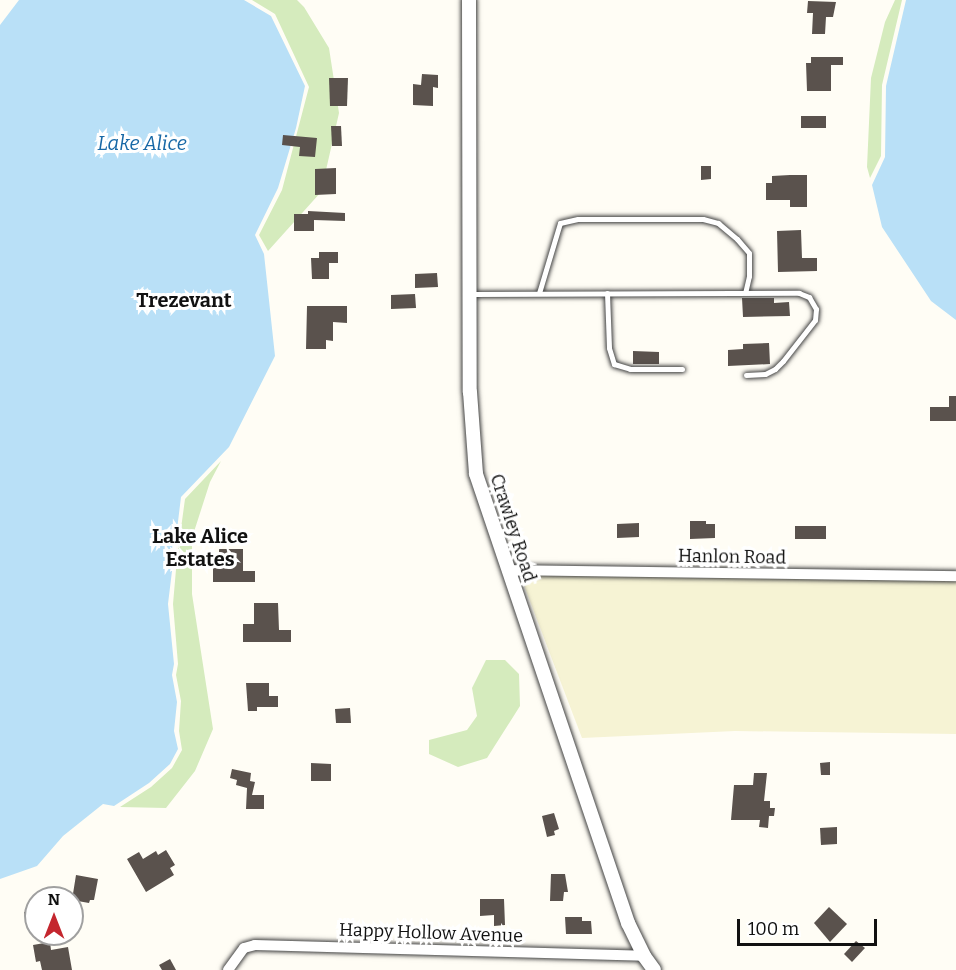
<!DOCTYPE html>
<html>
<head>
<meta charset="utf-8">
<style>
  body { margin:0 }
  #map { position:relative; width:956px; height:970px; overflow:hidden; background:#fffdf5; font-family:Bitter,serif }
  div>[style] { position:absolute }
  .farmland>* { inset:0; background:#f6f3d4 }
  .green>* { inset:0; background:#d5ebbd }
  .water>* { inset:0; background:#b9e0f7 }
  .building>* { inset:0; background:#5a524d }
  .roads { filter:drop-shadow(0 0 2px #444) drop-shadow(0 0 2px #444) }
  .service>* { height:5px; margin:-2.5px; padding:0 2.5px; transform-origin:2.5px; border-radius:2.5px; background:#fff }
  .minor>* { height:10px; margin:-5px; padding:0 5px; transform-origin:5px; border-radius:5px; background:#fff }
  .tertiary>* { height:14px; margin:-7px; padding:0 7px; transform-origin:7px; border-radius:7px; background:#fff }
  span { translate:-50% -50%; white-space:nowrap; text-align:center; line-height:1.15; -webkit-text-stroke:6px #fff; paint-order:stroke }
  .street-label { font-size:18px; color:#111 }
  .water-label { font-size:20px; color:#1768a6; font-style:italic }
  .neighbourhood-label { font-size:20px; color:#111; font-weight:700 }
  .north { position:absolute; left:24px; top:886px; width:60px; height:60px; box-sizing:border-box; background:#fff; border:2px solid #a0a0a0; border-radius:50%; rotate:0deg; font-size:16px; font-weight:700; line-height:24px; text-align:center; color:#111 }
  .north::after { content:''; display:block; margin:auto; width:21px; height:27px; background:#c4262e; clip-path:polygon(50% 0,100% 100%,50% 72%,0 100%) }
  .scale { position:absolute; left:737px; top:919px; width:140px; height:27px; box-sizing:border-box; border:3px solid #111; border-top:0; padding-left:8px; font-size:18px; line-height:21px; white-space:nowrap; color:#111; -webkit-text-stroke:4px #fff; paint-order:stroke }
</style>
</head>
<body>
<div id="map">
  <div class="farmland">
    <div style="clip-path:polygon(520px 575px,956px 581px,956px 734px,735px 731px,582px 738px)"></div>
  </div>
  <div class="green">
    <div style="clip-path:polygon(252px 0,297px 0,304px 7px,329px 48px,339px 113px,321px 192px,268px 251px,259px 235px,282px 190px,309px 87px,275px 14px)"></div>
    <div style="clip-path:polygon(895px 0,902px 0,882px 85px,881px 156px,870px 178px,867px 167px,871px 78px,885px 22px)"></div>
    <div style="clip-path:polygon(221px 461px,210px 482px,192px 538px,192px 594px,213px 729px,195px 771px,166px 808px,120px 807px,151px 787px,172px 768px,182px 750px,179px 731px,181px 701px,176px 675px,178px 664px,173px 604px,177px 558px,185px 499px)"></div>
    <div style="clip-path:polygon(486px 660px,505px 660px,519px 674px,520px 706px,487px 758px,458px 767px,429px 754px,429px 740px,467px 730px,477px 716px,472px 688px)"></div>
  </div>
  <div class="water">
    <div style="clip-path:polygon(19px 0,244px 0,271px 16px,305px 86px,296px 128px,278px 188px,255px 235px,264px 254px,275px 356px,229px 447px,181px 497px,168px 604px,174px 664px,172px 675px,177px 702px,174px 731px,178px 749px,170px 764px,149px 783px,114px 806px,103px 804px,63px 836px,37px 866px,0 879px,0 25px)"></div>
    <div style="clip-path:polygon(906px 0,956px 0,956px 320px,931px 301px,882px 227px,872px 185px,885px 157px,886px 86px)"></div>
  </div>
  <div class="building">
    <div style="clip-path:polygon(808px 1px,836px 2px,833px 17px,826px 17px,825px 34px,812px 34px,813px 13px,807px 13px)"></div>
    <div style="clip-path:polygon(811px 57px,843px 57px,843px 65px,831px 65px,831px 91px,807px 91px,806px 63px,811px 63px)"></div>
    <div style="clip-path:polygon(422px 74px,438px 75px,438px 88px,433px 87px,433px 106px,413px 105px,413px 84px,421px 85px)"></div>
    <div style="clip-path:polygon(329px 78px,348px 78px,347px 106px,330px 106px)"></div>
    <div style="clip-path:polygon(801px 116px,826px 116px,826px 128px,801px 128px)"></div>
    <div style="clip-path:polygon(331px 126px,341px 126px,342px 146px,332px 146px)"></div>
    <div style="clip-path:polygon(283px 135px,317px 138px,315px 157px,299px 156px,300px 147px,282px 145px)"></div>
    <div style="clip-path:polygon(701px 166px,711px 166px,711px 179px,701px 180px)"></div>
    <div style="clip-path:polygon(336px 168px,336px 194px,315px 195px,315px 169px)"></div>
    <div style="clip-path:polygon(790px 175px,807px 175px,807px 207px,790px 207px,790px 200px,766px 200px,766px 183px,772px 183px,772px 176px)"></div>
    <div style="clip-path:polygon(308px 211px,345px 213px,345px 221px,314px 220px,314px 231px,294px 231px,294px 214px,308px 214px)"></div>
    <div style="clip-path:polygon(801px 230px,802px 258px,817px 258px,817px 271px,778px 272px,777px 231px)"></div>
    <div style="clip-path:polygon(319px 252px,338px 252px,338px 263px,329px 263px,329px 279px,312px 279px,311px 258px,319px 258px)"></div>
    <div style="clip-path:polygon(437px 273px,438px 287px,415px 288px,415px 274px)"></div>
    <div style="clip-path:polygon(415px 294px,416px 308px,391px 309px,391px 295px)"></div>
    <div style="clip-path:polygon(742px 298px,774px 298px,774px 303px,789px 302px,790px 316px,743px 317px)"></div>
    <div style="clip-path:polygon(307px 306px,347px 306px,347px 323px,333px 322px,333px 341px,326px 340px,326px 349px,306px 349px)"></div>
    <div style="clip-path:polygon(769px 343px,770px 364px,728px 366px,728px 350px,743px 349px,743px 344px)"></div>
    <div style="clip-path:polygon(633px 351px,659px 352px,659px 364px,633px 364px)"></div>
    <div style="clip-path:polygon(949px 396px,956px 396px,956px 421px,930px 421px,930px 407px,949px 407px)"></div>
    <div style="clip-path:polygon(690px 521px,706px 521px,706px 524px,715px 524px,715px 538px,690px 539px)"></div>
    <div style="clip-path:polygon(639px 523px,639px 537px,617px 538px,617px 524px)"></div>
    <div style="clip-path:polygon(795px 526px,826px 526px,826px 539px,795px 539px)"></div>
    <div style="clip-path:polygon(219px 549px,243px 549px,243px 571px,255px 571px,255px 582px,213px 582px,213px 563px,219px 564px)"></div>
    <div style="clip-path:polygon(254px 603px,278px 603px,279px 630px,291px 630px,291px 642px,243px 642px,243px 624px,254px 624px)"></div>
    <div style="clip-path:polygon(246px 683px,269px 683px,269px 696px,278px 696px,278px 707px,257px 707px,257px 711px,248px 711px)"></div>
    <div style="clip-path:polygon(350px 708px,351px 723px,336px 723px,335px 709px)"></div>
    <div style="clip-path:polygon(830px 762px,830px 775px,821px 775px,820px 763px)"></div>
    <div style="clip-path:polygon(311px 763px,331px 764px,331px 781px,311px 781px)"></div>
    <div style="clip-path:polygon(232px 769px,251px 773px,250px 781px,255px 782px,252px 795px,264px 795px,264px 809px,246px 809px,247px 788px,236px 785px,237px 780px,230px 778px)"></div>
    <div style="clip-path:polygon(754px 773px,767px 773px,764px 801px,770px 801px,770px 808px,775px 808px,774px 816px,769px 816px,768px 828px,759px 827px,760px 820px,731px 820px,734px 785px,753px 785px)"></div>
    <div style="clip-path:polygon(554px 813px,559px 829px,554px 831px,555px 835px,547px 837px,542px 816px)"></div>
    <div style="clip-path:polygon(837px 827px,837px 844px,821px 845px,820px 828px)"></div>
    <div style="clip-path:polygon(166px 850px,175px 865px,170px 868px,174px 875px,146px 892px,127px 859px,139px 852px,143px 859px,156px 851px,158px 855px)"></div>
    <div style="clip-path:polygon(551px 874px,565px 874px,568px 892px,564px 892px,563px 901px,550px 901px)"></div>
    <div style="clip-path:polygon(76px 875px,98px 879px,94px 900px,90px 900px,89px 903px,72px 900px)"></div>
    <div style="clip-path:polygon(480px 899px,504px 899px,505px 925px,494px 926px,494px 915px,480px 916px)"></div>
    <div style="clip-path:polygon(829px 907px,847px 924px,830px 942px,814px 923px)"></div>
    <div style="clip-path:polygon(36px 909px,36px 919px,26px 922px,24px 912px)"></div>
    <div style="clip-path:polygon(565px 917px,582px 917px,582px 921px,591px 921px,592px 934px,566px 934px)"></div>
    <div style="clip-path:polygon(856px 941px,865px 948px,852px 962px,844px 954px)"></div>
    <div style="clip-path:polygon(50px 942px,51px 950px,68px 947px,72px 970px,42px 970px,40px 961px,36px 962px,33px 945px)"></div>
    <div style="clip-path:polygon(170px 959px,176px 970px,162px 970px,159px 965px)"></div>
  </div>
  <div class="roads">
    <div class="service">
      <div style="left:539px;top:293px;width:73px;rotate:-73.3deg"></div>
      <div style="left:560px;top:223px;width:18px;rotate:-13deg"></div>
      <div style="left:578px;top:219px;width:125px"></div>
      <div style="left:703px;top:219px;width:16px;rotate:15deg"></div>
      <div style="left:718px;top:223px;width:25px;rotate:40deg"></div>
      <div style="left:737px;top:239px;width:18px;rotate:49deg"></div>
      <div style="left:749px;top:253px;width:23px;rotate:90deg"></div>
      <div style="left:749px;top:276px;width:17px;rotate:103deg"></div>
      <div style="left:607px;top:293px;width:55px;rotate:87.9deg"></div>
      <div style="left:609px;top:348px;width:17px;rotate:73deg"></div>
      <div style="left:614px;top:364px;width:17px;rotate:17deg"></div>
      <div style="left:630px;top:369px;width:52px"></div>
      <div style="left:472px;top:294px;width:327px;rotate:-0.2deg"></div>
      <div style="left:799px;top:293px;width:11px;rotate:22deg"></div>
      <div style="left:809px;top:297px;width:14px;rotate:60deg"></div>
      <div style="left:816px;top:309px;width:11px;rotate:95deg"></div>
      <div style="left:815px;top:320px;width:52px;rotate:128deg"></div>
      <div style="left:783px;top:361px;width:11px;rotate:135deg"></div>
      <div style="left:775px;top:369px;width:11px;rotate:153deg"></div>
      <div style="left:765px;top:374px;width:19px;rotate:177deg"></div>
    </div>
    <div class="minor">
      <div style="left:507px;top:570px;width:449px;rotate:0.8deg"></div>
      <div style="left:228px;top:970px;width:27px;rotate:-54deg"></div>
      <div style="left:244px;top:948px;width:11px;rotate:-15deg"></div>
      <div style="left:255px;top:945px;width:389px;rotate:1.6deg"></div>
    </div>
    <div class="tertiary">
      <div style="left:469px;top:0;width:392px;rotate:89.9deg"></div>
      <div style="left:470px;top:392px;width:82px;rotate:85.8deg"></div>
      <div style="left:476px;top:474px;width:474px;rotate:71.3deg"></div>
      <div style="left:628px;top:923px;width:37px;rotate:64deg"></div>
      <div style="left:644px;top:956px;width:17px;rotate:54deg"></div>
    </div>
  </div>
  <div class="street-label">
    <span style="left:513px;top:528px;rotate:72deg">Crawley Road</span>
    <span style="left:732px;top:557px;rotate:1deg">Hanlon Road</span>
    <span style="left:431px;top:933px;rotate:2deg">Happy Hollow Avenue</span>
  </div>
  <div class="water-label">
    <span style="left:142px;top:143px">Lake Alice</span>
  </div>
  <div class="neighbourhood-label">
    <span style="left:184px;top:300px">Trezevant</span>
    <span style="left:200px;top:548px">Lake Alice<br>Estates</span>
  </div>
  <div class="north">N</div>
  <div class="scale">100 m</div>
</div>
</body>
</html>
